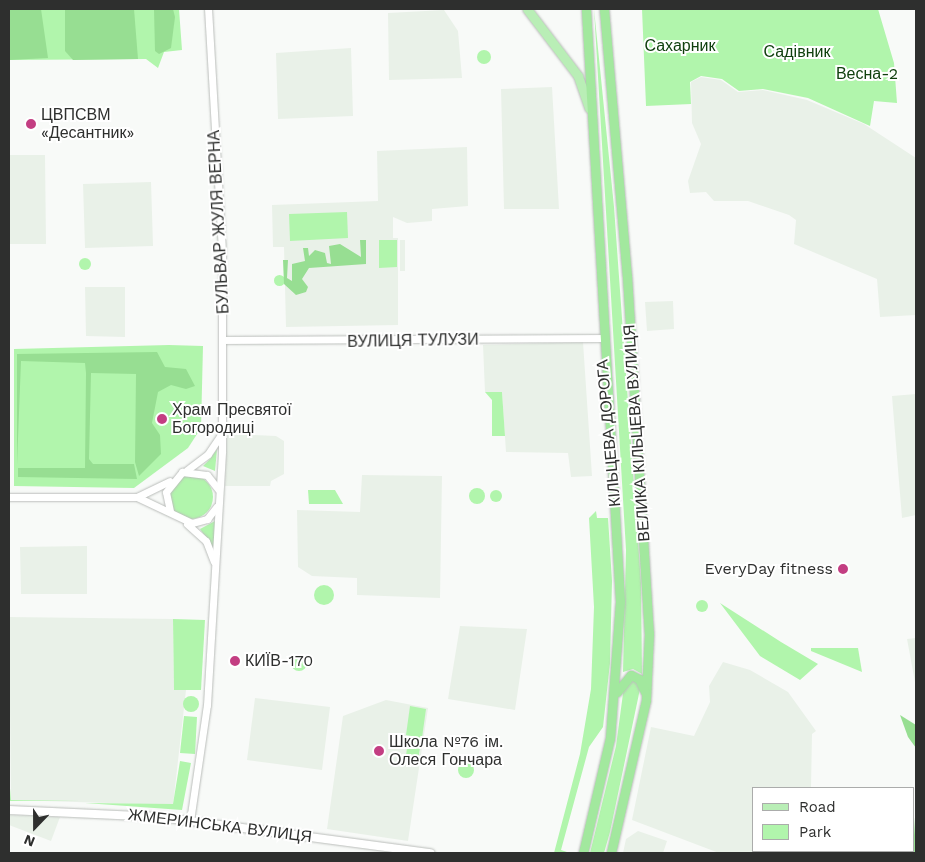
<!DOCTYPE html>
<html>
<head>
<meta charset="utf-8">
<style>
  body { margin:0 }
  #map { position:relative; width:925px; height:862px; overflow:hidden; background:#f8faf8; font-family:"Work Sans",sans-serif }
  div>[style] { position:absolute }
  .built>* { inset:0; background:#e9f1e8 }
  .green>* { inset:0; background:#b1f5ac }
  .round { border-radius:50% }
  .forest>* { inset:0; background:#97de92 }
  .roads { filter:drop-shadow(0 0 1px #babdba) drop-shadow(0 0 1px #babdba) }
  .tertiary>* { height:7px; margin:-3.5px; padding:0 3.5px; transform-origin:3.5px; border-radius:3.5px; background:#fff }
  .secondary>* { height:8px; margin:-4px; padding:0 4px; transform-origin:4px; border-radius:4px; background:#fff }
  .primary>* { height:9px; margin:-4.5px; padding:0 4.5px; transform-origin:4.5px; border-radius:4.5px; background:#b9eeb6 }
  .trunk>* { height:9px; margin:-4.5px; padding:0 4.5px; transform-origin:4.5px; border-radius:4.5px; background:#a2e89e }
  .dots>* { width:14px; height:14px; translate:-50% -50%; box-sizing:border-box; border:2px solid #fff; border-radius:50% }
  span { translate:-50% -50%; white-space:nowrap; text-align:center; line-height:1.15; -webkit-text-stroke:4px #fff; paint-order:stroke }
  .park-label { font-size:16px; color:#10400e }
  .poi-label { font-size:16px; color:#2e2f2e }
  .left { translate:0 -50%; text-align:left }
  .right { translate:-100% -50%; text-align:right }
  .street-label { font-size:16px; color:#2e2f2e }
  .frame { position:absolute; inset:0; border:10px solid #2e2f2e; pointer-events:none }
  .legend { position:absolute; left:752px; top:787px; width:162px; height:65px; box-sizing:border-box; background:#fff; border:1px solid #abacab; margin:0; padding:6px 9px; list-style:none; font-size:15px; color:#2e2f2e }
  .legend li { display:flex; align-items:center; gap:10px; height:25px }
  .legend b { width:25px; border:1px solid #abacab }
  .north { position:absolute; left:10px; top:802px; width:50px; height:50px; -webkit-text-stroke:4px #fff; paint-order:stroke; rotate:202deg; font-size:14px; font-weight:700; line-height:20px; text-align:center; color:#2e2f2e }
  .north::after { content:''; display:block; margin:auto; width:18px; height:22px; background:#2e2f2e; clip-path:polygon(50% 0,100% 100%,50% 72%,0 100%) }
</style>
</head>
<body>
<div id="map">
  <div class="built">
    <div style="clip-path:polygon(444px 10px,458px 31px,462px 78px,389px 80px,388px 13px)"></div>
    <div style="clip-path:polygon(351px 48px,353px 116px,278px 119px,276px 53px)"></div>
    <div style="clip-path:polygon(701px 77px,721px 80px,738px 92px,763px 90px,807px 100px,864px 124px,916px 158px,916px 315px,880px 317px,877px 279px,794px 244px,796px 220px,789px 215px,748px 201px,714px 201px,706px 192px,690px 193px,688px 181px,701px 144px,692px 123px,691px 82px)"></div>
    <div style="clip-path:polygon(552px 87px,559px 209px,504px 209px,501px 89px)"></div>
    <div style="clip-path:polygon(467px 147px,468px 206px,432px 209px,432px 221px,407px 223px,393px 217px,393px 238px,398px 238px,398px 325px,286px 327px,284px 247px,273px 247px,272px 205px,378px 201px,377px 151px)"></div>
    <div style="clip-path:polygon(9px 155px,45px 155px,46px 244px,9px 244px)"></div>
    <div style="clip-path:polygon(151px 182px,153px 246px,85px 248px,83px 184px)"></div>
    <div style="clip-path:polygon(400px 240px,405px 240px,405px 271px,400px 271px)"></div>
    <div style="clip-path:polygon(85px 287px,125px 287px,125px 337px,86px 336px)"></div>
    <div style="clip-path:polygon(673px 301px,674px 329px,647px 331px,645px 302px)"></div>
    <div style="clip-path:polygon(583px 342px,592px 476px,571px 477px,568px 453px,506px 452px,502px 392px,485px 392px,483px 345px)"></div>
    <div style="clip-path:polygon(916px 394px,916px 515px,902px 518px,892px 396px)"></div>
    <div style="clip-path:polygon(227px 434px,276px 436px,284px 441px,284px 474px,271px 481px,270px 486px,225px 486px)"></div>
    <div style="clip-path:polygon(362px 475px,442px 476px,440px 598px,357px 595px,357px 578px,312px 576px,298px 567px,297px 510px,360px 512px)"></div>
    <div style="clip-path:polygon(87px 546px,87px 594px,21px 594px,20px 547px)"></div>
    <div style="clip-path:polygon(9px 617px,173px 619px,174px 689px,186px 690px,173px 805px,11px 800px)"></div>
    <div style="clip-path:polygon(460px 626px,527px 629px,515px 710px,448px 699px)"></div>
    <div style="clip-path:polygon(916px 638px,916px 682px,915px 682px,907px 639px)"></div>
    <div style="clip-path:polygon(723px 662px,750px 670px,788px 692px,816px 731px,812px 734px,811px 788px,754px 788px,756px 853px,719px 853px,632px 820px,651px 727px,694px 736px,710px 702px,709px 686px)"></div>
    <div style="clip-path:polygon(255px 698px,330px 707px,322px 770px,247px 760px)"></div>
    <div style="clip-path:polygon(386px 700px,428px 708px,408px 841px,327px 829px,343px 716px)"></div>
    <div style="clip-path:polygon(9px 815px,60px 817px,51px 841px,9px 825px)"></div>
    <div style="clip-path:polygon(638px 831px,667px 841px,663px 853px,623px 853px,626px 839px)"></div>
  </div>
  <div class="green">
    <div style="clip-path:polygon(9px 9px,179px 9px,182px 50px,164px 52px,158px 68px,146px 59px,9px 60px)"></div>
    <div style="clip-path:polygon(594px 9px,614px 207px,641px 583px,642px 674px,633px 669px,623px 672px,626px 550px)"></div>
    <div style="clip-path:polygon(642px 9px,878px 9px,894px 63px,897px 103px,874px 101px,870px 126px,808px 98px,763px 89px,739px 91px,722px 79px,701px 76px,690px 82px,691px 104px,646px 106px)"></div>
    <div class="round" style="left:477px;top:50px;width:14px;height:14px"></div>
    <div style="clip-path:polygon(347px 212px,348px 238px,290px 241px,289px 214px)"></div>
    <div style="clip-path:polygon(379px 240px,397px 240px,397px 267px,379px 268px)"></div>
    <div class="round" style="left:79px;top:258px;width:12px;height:12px"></div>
    <div class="round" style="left:273.5px;top:274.5px;width:11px;height:11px"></div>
    <div style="clip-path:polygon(169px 345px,203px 346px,201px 428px,188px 448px,134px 488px,14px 486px,14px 349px)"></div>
    <div style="clip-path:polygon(485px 392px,502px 392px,505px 436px,492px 436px,492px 400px)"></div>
    <div style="clip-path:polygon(217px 449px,215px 471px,203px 466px,210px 459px)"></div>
    <div class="round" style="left:169px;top:475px;width:44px;height:44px"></div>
    <div class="round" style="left:469px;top:488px;width:16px;height:16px"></div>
    <div style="clip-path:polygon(308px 490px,335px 490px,343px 504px,309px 504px)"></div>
    <div class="round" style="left:490px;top:490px;width:12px;height:12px"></div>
    <div style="clip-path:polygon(596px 511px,597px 518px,608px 518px,612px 581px,610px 663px,603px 727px,589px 747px,561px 850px,570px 853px,554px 853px,580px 754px,591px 689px,594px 607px,589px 518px)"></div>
    <div style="clip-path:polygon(215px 521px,215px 550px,200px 529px)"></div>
    <div class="round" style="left:314px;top:585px;width:20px;height:20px"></div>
    <div class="round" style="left:696px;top:600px;width:12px;height:12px"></div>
    <div style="clip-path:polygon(720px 603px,781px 642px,818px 664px,800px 680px,760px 656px)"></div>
    <div style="clip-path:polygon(173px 619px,205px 620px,201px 690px,174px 690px)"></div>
    <div style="clip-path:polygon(811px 648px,858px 648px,862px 672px,811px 651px)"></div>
    <div class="round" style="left:291px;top:655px;width:16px;height:16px"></div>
    <div style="clip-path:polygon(635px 680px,640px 689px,610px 832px,604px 853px,590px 853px,616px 746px,624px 686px)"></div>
    <div class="round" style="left:183px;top:696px;width:16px;height:16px"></div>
    <div style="clip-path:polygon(410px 706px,426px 709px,422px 738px,406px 735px)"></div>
    <div style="clip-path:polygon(184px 716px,197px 717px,195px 754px,180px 753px)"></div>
    <div style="clip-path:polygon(408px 740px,421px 742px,417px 765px,405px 764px)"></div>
    <div style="clip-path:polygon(180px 761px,191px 763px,182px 810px,85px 803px,173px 804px)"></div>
    <div class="round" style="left:458px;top:762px;width:16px;height:16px"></div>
    <div style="clip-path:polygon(9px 776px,11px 800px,80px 800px,9px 801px)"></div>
  </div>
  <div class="forest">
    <div style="clip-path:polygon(9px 9px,41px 9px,48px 58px,9px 60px)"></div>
    <div style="clip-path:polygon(65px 9px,134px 9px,138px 59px,73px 60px,65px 51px)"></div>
    <div style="clip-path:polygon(154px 9px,173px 9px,175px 17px,171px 48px,159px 54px,155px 51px)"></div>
    <div style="clip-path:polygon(360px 240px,366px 240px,366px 264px,309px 268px,302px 279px,308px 287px,306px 292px,296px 295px,284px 284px,283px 260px,288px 260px,287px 278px,292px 281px,292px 264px,305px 261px,303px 248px,308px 248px,309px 256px,315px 250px,325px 253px,327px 263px,331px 264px,329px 246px,340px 244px,361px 257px)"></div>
    <div style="clip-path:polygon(157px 352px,165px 367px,186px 369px,195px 386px,186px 389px,171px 385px,158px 392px,152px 423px,160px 435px,161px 454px,139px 476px,135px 462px,136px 374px,91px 373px,89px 459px,93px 464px,134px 464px,137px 479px,18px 477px,18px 468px,85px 468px,86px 373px,85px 363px,21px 361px,17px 465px,17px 354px)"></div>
    <div style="clip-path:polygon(900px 715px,916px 725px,916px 748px,908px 737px)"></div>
    <div style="clip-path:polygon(914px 817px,916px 853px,759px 853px,914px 851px)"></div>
  </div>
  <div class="roads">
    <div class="tertiary">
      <div style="left:224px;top:340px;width:378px;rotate:-0.3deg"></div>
      <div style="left:187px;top:470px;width:26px;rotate:-37deg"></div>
      <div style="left:208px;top:454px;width:22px;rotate:-56deg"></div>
      <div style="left:139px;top:496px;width:34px;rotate:-26deg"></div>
      <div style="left:9px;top:497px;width:128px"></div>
      <div style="left:137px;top:497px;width:61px;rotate:25.3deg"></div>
      <div style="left:192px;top:523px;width:16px;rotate:-15deg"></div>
      <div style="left:207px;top:519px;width:16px;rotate:-52deg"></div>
      <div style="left:170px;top:511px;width:19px;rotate:-102deg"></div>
      <div style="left:166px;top:492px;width:26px;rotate:-51deg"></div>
      <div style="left:182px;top:472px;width:25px;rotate:7deg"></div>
      <div style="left:207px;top:475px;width:18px;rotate:52deg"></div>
      <div style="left:187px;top:524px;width:25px;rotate:42deg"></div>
      <div style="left:206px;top:541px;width:22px;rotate:69deg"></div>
      <div style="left:190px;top:821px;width:117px;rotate:-81.7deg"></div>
      <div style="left:207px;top:705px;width:254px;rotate:-86.6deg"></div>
      <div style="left:222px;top:451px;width:200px;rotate:-90deg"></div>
      <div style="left:222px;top:251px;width:242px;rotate:-93.3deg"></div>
    </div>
    <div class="secondary">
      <div style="left:9px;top:810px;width:151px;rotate:2.7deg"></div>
      <div style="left:160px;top:817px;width:273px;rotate:7.6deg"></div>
    </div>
    <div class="primary">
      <div style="left:527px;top:9px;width:84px;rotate:52.7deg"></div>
      <div style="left:578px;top:76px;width:34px;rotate:71deg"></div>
    </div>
    <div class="trunk">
      <div style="left:604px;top:9px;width:268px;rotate:85.1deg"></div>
      <div style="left:627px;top:276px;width:358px;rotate:86.5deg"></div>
      <div style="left:649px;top:633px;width:67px;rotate:92.6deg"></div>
      <div style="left:646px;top:700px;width:157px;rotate:102.9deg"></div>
      <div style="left:617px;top:692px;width:22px;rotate:-51deg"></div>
      <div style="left:631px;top:675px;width:9px;rotate:27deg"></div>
      <div style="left:639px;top:679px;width:14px;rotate:65deg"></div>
      <div style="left:583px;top:853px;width:118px;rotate:-76.8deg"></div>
      <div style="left:610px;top:738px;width:137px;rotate:-85.8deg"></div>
      <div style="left:620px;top:601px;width:593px;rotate:-93.29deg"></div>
    </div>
  </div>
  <div class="dots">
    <div style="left:31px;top:124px;background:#c33e82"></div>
    <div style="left:162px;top:419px;background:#c33e82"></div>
    <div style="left:843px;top:569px;background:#c33e82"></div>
    <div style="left:235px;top:661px;background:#c33e82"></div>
    <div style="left:379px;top:751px;background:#c33e82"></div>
  </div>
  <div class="park-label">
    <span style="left:680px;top:46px">Сахарник</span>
    <span style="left:797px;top:52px">Садівник</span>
    <span style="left:867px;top:74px">Весна-2</span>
  </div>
  <div class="poi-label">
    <span class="left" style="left:41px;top:124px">ЦВПСВМ<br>«Десантник»</span>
    <span class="left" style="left:172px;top:419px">Храм Пресвятої<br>Богородиці</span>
    <span class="right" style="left:833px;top:569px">EveryDay fitness</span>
    <span class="left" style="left:245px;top:661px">КИЇВ-170</span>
    <span class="left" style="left:389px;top:751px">Школа №76 ім.<br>Олеся Гончара</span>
  </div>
  <div class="street-label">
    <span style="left:219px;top:222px;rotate:-93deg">БУЛЬВАР ЖУЛЯ ВЕРНА</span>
    <span style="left:413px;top:341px;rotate:-1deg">ВУЛИЦЯ ТУЛУЗИ</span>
    <span style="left:609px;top:433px;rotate:-95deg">КІЛЬЦЕВА ДОРОГА</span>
    <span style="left:637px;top:433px;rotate:-94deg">ВЕЛИКА КІЛЬЦЕВА ВУЛИЦЯ</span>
    <span style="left:220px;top:826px;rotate:7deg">ЖМЕРИНСЬКА ВУЛИЦЯ</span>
  </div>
  <div class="frame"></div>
  <ul class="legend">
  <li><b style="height:6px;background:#b9eeb6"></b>Road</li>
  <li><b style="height:14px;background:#b1f5ac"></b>Park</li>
  </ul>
  <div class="north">N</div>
</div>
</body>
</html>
